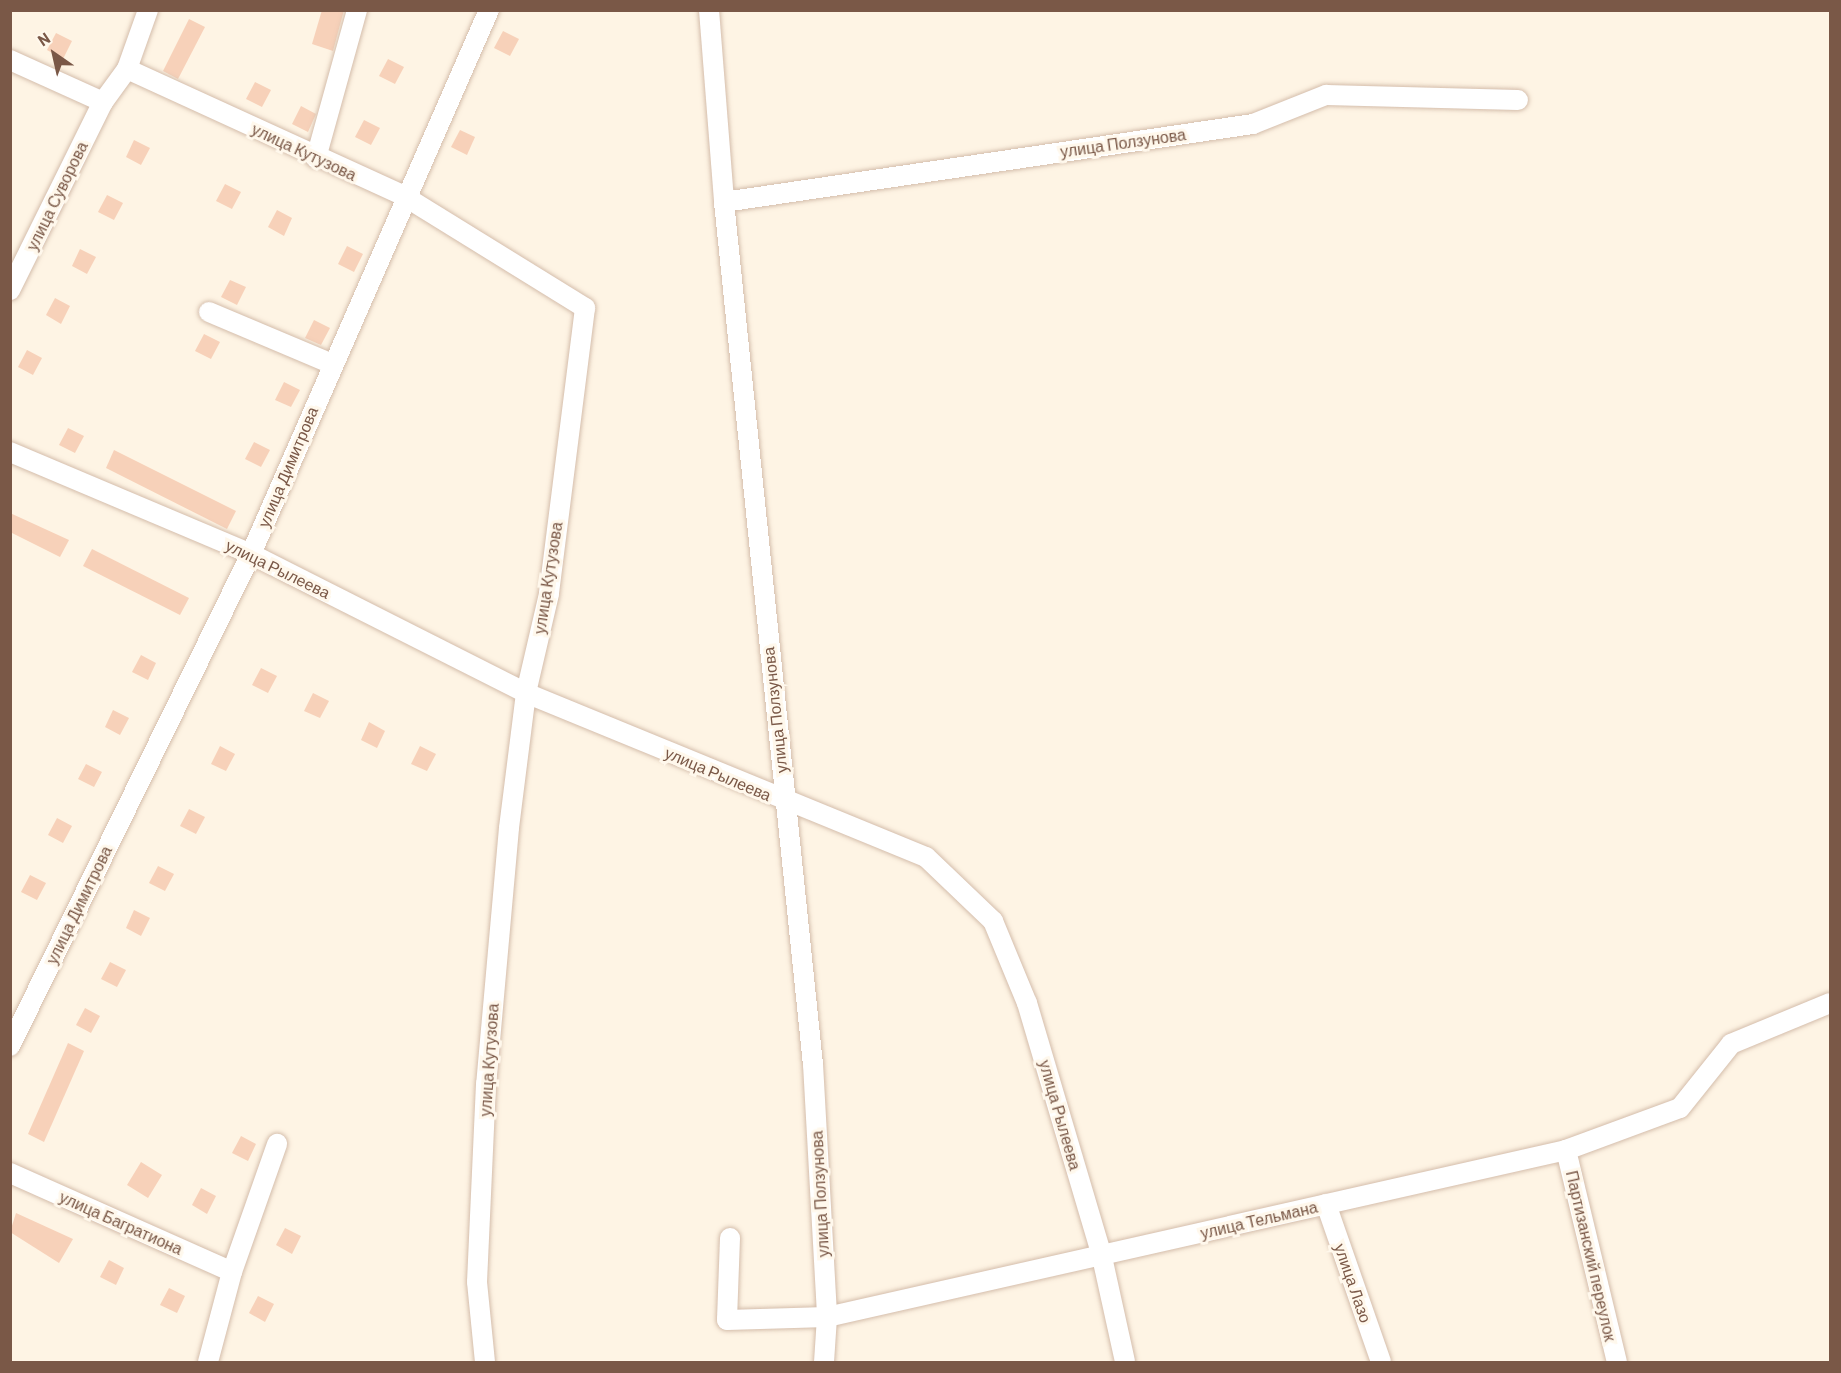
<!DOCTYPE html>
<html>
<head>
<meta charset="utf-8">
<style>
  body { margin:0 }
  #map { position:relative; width:1841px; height:1373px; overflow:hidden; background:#fef4e4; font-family:Barlow,sans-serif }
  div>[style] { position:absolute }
  .building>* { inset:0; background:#f7d1b9 }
  .roads { filter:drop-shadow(0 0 2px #d4bdab) drop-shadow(0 0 2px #d4bdab) }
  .street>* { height:20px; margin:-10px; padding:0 10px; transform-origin:10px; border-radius:10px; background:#fff }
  span { translate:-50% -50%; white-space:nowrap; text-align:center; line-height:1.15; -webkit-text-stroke:6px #fff8ec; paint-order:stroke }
  .street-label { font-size:16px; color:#7a5847 }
  .frame { position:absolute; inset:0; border:12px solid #7a5847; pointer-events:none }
  .north { position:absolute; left:24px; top:24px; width:60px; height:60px; -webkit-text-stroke:4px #fff8ec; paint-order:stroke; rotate:326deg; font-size:16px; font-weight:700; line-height:24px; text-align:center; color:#7a5847 }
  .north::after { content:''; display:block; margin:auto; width:21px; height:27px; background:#7a5847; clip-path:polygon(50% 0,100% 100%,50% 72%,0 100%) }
</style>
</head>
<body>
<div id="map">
  <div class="building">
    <div style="clip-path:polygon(322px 10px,344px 10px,333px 51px,312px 44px)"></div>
    <div style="clip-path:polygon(189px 19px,205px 27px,178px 79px,163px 71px)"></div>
    <div style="clip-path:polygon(503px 31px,519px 39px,510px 56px,494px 48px)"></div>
    <div style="clip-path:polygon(56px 33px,72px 41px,63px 59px,47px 50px)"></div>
    <div style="clip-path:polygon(388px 59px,404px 67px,395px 84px,379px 76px)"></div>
    <div style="clip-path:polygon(255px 82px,271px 90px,262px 107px,246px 99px)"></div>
    <div style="clip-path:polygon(301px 106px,316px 114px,308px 132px,292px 124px)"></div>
    <div style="clip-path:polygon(364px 120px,380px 128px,371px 145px,355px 137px)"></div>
    <div style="clip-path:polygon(460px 130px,475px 137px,467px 155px,451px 147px)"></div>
    <div style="clip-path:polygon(134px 140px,150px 148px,141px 165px,126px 157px)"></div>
    <div style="clip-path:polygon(225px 184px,241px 192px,232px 209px,216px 201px)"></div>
    <div style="clip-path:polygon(107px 195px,123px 203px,114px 220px,98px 212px)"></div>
    <div style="clip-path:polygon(277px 210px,292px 218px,284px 236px,268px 227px)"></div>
    <div style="clip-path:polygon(347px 246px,363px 254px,354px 272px,338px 264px)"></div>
    <div style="clip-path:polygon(80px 249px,96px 257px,87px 274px,72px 266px)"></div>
    <div style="clip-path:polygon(230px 280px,246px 287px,237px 305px,221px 297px)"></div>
    <div style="clip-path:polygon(55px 298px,70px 306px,61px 324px,46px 315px)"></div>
    <div style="clip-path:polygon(314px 320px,330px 328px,321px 345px,305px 338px)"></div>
    <div style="clip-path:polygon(204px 334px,220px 342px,211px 359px,195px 351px)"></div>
    <div style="clip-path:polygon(27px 350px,42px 358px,33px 375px,18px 367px)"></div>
    <div style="clip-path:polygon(284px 382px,300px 390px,291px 407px,275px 400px)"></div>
    <div style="clip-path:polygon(68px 428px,84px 436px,75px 453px,59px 445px)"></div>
    <div style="clip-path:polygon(254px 442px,270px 450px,261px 467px,245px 459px)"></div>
    <div style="clip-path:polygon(114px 450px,236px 511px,227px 529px,106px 468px)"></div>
    <div style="clip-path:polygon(10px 513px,69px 540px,60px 557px,10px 532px)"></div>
    <div style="clip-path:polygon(92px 549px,189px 598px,180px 615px,83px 566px)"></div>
    <div style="clip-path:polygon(141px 655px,156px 663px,148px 680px,132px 672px)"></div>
    <div style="clip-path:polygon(261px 668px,277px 676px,268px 693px,252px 685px)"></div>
    <div style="clip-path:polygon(313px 693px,329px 701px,320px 718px,304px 711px)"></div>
    <div style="clip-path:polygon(113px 710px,129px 718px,120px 735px,105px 727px)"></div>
    <div style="clip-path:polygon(369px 722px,385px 731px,377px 748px,361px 740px)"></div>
    <div style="clip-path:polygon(220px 746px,235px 754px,226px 771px,211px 764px)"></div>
    <div style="clip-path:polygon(420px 746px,436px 754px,427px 771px,411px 764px)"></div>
    <div style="clip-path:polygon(86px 764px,102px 772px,94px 787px,78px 779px)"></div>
    <div style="clip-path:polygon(189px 809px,205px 817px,196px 834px,180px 826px)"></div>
    <div style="clip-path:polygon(57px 818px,72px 826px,63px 843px,48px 835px)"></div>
    <div style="clip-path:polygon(158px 866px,174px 874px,165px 891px,149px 883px)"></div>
    <div style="clip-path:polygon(30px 875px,46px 883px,37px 900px,21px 892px)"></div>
    <div style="clip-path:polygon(134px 910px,150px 918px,141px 936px,126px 928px)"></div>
    <div style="clip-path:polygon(110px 962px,126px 970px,117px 987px,101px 979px)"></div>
    <div style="clip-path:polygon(85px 1008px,100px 1016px,91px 1033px,76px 1025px)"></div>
    <div style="clip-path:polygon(68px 1043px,84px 1051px,44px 1142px,28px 1134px)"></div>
    <div style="clip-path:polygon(241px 1136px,256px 1144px,248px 1161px,232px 1153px)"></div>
    <div style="clip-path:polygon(141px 1162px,162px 1175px,148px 1198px,127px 1185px)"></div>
    <div style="clip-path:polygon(201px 1188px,216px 1196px,207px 1214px,192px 1205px)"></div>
    <div style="clip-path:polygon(16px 1213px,73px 1239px,59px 1263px,10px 1232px)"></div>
    <div style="clip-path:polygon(285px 1228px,301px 1236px,292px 1254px,276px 1245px)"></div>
    <div style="clip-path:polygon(109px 1260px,124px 1268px,116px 1285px,100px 1277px)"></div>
    <div style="clip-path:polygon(169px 1288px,185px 1296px,177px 1313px,160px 1305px)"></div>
    <div style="clip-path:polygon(258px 1296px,274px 1304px,265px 1322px,249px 1313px)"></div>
  </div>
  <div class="roads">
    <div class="street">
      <div style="left:709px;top:10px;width:193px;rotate:85.5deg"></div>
      <div style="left:724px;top:202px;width:867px;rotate:84.11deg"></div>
      <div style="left:813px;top:1064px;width:253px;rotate:86.8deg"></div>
      <div style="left:827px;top:1317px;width:45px;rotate:93.8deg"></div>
      <div style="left:10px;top:60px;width:102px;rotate:24.3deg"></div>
      <div style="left:127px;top:69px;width:305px;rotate:24.6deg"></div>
      <div style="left:404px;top:196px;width:213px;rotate:31.7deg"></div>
      <div style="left:585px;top:308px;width:288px;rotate:97.2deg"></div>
      <div style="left:549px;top:594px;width:102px;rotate:103.1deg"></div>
      <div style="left:526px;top:693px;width:136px;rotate:97.2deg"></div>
      <div style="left:509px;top:828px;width:257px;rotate:95.1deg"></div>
      <div style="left:486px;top:1084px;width:198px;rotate:92.6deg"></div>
      <div style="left:477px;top:1282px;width:80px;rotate:84.3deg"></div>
      <div style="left:316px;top:158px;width:154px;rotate:-74.5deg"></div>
      <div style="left:724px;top:202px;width:535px;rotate:-8.39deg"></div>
      <div style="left:1253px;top:124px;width:79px;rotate:-21.7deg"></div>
      <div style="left:1326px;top:95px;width:192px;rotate:1.5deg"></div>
      <div style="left:10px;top:290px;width:210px;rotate:-63.7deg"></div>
      <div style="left:103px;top:102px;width:41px;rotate:-54deg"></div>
      <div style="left:127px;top:69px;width:63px;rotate:-70.4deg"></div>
      <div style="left:209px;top:312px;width:134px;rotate:22.9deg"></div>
      <div style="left:10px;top:452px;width:262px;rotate:22.9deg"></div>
      <div style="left:251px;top:554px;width:308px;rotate:26.8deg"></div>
      <div style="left:526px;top:693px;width:432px;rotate:22.3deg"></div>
      <div style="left:926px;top:857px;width:93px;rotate:43.7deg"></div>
      <div style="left:993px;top:921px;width:89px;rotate:67.5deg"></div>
      <div style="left:1027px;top:1003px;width:265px;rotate:73.5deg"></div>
      <div style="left:1102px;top:1257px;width:107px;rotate:77.6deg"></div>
      <div style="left:10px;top:1046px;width:548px;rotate:-63.9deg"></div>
      <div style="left:251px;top:554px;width:594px;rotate:-66.37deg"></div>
      <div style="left:1566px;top:1150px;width:218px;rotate:76.5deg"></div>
      <div style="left:10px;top:1173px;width:243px;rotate:24deg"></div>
      <div style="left:1326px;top:1204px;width:167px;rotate:70.8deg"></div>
      <div style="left:730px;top:1238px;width:82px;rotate:92.1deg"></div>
      <div style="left:727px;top:1320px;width:100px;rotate:-1.7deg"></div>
      <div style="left:827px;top:1317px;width:758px;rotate:-12.73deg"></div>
      <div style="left:1566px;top:1150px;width:121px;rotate:-20.2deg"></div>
      <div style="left:1680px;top:1108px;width:82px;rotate:-51.4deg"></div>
      <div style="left:1731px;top:1044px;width:107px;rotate:-22.5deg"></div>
      <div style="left:208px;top:1362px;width:93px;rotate:-75.1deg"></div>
      <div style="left:232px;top:1272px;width:136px;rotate:-70.6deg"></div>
    </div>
  </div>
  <div class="street-label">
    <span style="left:1123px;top:143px;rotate:-8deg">улица Ползунова</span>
    <span style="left:304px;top:152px;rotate:25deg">улица Кутузова</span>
    <span style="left:57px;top:196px;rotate:-64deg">улица Суворова</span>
    <span style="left:288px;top:467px;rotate:-67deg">улица Димитрова</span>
    <span style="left:278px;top:569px;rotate:26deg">улица Рылеева</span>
    <span style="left:548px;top:578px;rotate:-81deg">улица Кутузова</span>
    <span style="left:775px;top:710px;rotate:-96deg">улица Ползунова</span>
    <span style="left:718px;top:774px;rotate:23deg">улица Рылеева</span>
    <span style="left:79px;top:905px;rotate:-64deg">улица Димитрова</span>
    <span style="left:489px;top:1060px;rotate:-86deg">улица Кутузова</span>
    <span style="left:1060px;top:1115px;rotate:74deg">улица Рылеева</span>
    <span style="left:820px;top:1194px;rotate:-93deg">улица Ползунова</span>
    <span style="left:1259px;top:1220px;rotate:-13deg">улица Тельмана</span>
    <span style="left:121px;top:1223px;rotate:24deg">улица Багратиона</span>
    <span style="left:1591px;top:1256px;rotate:77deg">Партизанский переулок</span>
    <span style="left:1353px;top:1283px;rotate:71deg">улица Лазо</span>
  </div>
  <div class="frame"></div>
  <div class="north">N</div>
</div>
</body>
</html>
